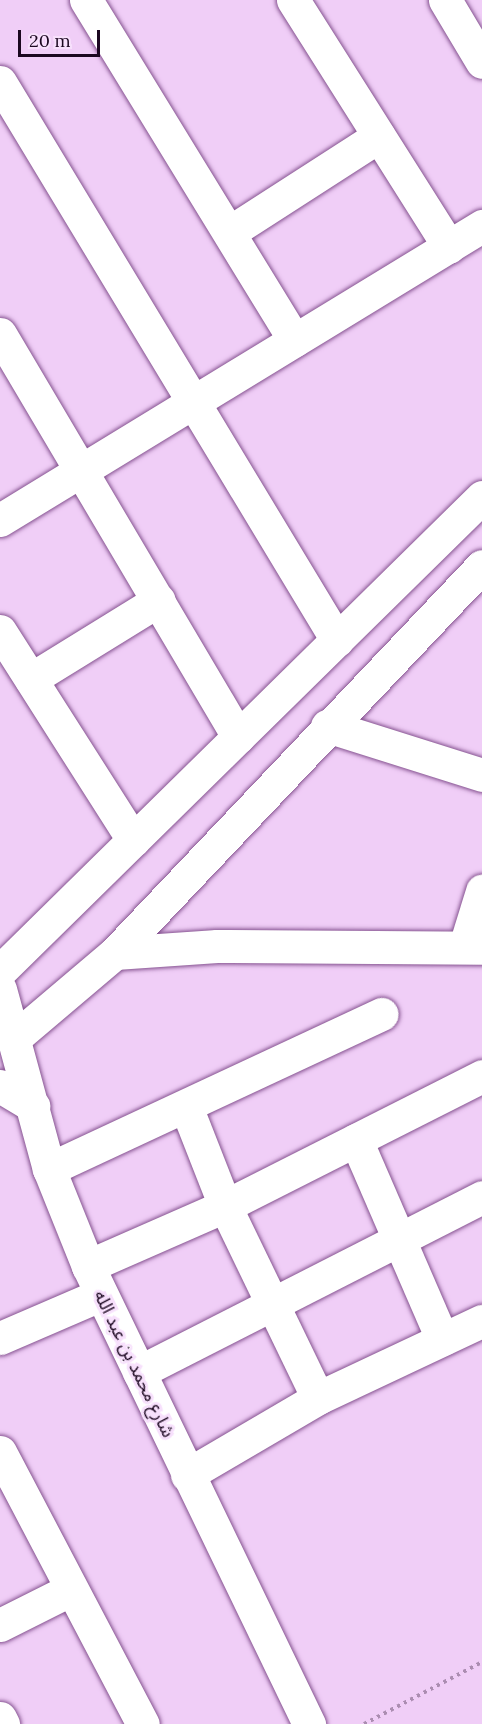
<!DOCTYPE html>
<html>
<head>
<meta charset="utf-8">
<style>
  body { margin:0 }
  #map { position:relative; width:482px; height:1724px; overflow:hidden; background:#f0cef7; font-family:Lora,"Noto Sans Arabic",serif }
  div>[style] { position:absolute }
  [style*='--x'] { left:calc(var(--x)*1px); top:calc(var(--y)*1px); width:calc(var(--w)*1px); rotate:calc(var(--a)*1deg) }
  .path>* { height:4px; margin-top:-2px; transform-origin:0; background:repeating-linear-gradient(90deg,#ab8db1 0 3px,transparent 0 7.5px) }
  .roads { filter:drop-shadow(0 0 2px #855290) drop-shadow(0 0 2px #855290) }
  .minor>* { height:33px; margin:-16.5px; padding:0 16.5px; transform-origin:16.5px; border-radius:16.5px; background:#fff }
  span { translate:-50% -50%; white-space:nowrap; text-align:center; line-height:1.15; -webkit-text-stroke:6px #f7e0fc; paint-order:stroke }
  .street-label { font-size:18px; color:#1b0720 }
  .scale { position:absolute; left:18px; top:30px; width:82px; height:27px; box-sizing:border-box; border:3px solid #1b0720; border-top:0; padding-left:8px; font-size:18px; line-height:21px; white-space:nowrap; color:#1b0720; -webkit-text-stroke:4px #f7e0fc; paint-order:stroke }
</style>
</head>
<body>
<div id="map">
  <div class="path">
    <div style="--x:364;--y:1724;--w:133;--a:-27.7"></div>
  </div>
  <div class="roads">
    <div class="minor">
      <div style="--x:86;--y:0;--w:399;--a:58.5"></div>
      <div style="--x:293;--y:0;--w:292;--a:57.7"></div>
      <div style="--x:445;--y:0;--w:72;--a:59.2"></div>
      <div style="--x:0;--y:82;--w:652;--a:58.87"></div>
      <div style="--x:230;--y:232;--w:177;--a:-32.8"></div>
      <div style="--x:0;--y:334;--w:468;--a:59.4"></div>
      <div style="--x:0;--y:520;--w:565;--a:-31.38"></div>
      <div style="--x:0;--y:631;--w:248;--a:57.5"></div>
      <div style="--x:31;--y:679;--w:150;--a:-31.7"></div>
      <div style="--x:327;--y:726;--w:163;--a:17.5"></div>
      <div style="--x:465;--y:946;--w:58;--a:-72.8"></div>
      <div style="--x:115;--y:953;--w:102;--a:-3.9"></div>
      <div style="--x:217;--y:946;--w:265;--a:0.4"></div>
      <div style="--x:0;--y:971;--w:676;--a:-44.52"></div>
      <div style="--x:0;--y:989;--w:187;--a:74.8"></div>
      <div style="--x:49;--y:1169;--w:105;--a:68.1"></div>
      <div style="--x:88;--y:1266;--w:509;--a:64.24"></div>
      <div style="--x:17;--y:1036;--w:128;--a:-40.3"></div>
      <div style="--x:115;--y:953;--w:533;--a:-46.52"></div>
      <div style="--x:0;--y:1086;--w:39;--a:31"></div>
      <div style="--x:187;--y:1109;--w:104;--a:68.6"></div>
      <div style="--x:225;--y:1206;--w:213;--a:64.2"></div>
      <div style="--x:356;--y:1140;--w:217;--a:66.6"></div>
      <div style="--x:49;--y:1169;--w:367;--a:-25"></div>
      <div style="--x:88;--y:1266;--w:150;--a:-23.7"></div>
      <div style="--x:225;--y:1206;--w:288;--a:-26.8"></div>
      <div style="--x:0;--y:1338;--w:109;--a:-23.3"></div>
      <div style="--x:139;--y:1372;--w:385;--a:-27"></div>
      <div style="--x:0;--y:1452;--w:307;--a:62.3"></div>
      <div style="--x:187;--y:1475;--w:152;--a:-30.4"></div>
      <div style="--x:318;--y:1398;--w:181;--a:-25.2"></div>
      <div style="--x:0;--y:1625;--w:78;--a:-26.6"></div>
      <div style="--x:0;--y:1718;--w:7;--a:63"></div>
    </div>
  </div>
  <div class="street-label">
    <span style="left:134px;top:1364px;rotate:64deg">شارع محمد بن عبد الله</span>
  </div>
  <div class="scale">20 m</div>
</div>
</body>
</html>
